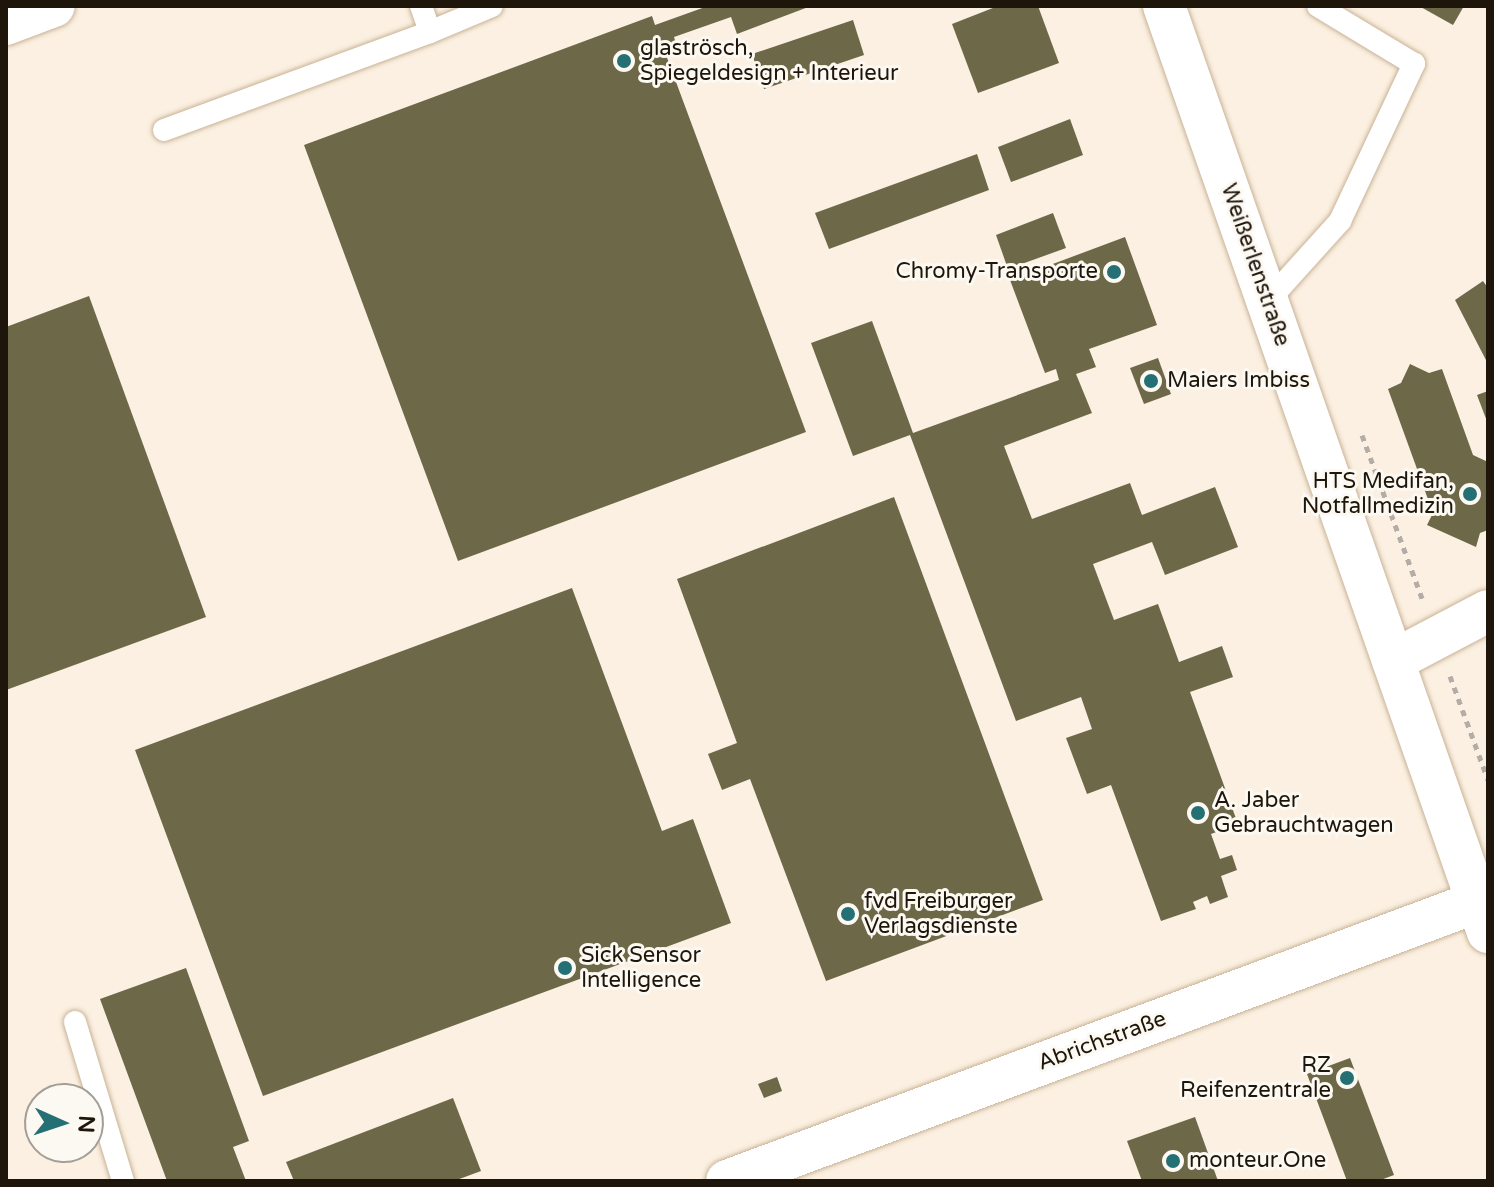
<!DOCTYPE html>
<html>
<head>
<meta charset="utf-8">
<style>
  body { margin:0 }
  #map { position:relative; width:1494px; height:1187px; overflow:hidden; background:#fcf8f2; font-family:"Varela Round",sans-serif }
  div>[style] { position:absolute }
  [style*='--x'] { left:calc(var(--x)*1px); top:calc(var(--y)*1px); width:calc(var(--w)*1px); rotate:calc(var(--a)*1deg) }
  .built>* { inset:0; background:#fbf0e1 }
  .building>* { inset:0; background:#6d6848 }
  .path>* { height:5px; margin-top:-2.5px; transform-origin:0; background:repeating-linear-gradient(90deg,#b3ada6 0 6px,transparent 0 12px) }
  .roads { filter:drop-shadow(0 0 2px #c9b296) drop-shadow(0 0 2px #c9b296) }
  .service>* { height:22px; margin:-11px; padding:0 11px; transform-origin:11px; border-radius:11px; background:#fff }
  .minor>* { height:42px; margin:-21px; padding:0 21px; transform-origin:21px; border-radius:21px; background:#fff }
  .dots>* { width:22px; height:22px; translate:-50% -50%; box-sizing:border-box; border:4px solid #fcf8f2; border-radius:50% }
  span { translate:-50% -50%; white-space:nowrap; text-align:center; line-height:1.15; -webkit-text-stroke:6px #fcf8f2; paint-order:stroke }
  .poi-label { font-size:22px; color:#1e160b }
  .left { translate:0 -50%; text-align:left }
  .right { translate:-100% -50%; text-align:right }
  .street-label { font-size:22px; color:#1e160b }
  .frame { position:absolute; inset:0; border:8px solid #1e160b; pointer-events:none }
  .north { position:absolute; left:24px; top:1083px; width:80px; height:80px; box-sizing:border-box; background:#fcf8f2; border:2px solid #a39e96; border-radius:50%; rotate:93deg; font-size:22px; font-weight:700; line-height:32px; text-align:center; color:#1e160b }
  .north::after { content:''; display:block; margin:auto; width:28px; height:36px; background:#257074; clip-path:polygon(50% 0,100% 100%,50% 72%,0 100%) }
</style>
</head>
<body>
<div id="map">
  <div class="built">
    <div style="clip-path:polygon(evenodd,6px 6px,1488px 6px,1488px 1181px,6px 1181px,6px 6px,40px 1099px,88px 1099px,88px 1147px,40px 1147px,40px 1099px)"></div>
  </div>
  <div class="building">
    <div style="clip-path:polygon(708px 6px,811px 6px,737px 34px,731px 17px,674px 37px,678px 50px,666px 55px,806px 432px,458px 561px,304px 145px,652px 16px,655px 25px)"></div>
    <div style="clip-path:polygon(998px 6px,1038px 6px,1059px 63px,978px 93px,952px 24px)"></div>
    <div style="clip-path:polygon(1419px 6px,1464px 6px,1453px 25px)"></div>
    <div style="clip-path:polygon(853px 20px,864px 55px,764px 89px,752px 54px)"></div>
    <div style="clip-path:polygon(1070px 119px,1083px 155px,1011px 182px,998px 147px)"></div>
    <div style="clip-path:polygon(977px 154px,989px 190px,829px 249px,815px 213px)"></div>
    <div style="clip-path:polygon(1053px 213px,1066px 248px,1008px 269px,996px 235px)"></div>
    <div style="clip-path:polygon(1125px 237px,1157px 325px,1089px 349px,1096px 367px,1076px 374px,1092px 413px,1004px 446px,1032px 519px,1130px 483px,1142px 515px,1215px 487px,1238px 547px,1165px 575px,1152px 542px,1093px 564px,1114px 620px,1158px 604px,1179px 662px,1222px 646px,1233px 677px,1190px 692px,1238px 824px,1211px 834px,1220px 859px,1232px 855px,1237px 870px,1221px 876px,1228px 897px,1210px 904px,1207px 896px,1193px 902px,1196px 909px,1161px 921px,1111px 785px,1087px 794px,1066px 738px,1092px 729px,1081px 697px,1016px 721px,910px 435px,853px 456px,811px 343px,872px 321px,913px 433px,1059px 380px,1056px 369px,1045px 373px,1010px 280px)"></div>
    <div style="clip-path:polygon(1483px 281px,1488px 288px,1488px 364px,1455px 300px)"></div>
    <div style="clip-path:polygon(89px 296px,206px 617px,6px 690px,6px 327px)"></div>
    <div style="clip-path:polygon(1158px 358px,1171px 394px,1144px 404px,1130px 368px)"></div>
    <div style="clip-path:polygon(1410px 364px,1429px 373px,1442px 369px,1473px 455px,1488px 462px,1488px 530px,1480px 533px,1476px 547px,1427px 525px,1433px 513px,1388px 389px,1401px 383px)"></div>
    <div style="clip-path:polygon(1488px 391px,1488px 424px,1477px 395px)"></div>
    <div style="clip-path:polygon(894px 497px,1043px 900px,826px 981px,750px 779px,722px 790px,708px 754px,737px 743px,677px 579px)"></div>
    <div style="clip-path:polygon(572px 588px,662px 831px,693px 819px,731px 923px,263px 1096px,135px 750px)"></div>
    <div style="clip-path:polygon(186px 968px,249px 1141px,233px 1147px,246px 1181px,167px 1181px,100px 999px)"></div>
    <div style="clip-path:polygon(1350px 1058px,1394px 1175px,1378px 1181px,1347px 1181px,1307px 1074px)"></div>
    <div style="clip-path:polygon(777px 1077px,782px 1091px,764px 1098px,758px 1084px)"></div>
    <div style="clip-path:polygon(453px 1098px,481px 1171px,454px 1181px,294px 1181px,286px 1162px)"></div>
    <div style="clip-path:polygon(1195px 1117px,1218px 1181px,1142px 1181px,1127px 1141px)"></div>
  </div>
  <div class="path">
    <div style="--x:1362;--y:435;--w:174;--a:69.8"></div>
    <div style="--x:1450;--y:676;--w:111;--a:69.9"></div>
  </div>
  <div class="roads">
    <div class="service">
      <div style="--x:430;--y:32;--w:67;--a:-22.8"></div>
      <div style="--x:164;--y:130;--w:283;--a:-20.2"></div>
      <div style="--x:430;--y:32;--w:28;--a:-109"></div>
      <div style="--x:1268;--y:301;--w:108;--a:-48"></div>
      <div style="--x:1340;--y:221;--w:174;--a:-64.8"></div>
      <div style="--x:1414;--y:64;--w:112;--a:-148.9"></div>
      <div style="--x:75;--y:1022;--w:166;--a:73.2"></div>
    </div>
    <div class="minor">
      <div style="--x:1164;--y:6;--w:981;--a:70.72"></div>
      <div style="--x:6;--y:24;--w:51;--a:-20.6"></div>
      <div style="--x:1393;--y:661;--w:107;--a:-27.8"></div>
      <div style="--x:727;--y:1181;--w:800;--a:-20.41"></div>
    </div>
  </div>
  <div class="dots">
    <div style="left:624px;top:61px;background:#257074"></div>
    <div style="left:1114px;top:272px;background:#257074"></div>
    <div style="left:1151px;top:381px;background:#257074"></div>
    <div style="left:1470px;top:494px;background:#257074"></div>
    <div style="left:1198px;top:813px;background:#257074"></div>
    <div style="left:848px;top:914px;background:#257074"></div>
    <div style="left:565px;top:968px;background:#257074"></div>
    <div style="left:1347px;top:1078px;background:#257074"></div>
    <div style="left:1173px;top:1161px;background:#257074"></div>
  </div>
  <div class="poi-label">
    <span class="left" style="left:640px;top:61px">glaströsch,<br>Spiegeldesign + Interieur</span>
    <span class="right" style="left:1098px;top:272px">Chromy-Transporte</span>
    <span class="left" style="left:1167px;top:381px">Maiers Imbiss</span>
    <span class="right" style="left:1454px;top:494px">HTS Medifan,<br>Notfallmedizin</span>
    <span class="left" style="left:1214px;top:813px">A. Jaber<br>Gebrauchtwagen</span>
    <span class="left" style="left:864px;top:914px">fvd Freiburger<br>Verlagsdienste</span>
    <span class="left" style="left:581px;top:968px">Sick Sensor<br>Intelligence</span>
    <span class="right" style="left:1331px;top:1078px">RZ<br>Reifenzentrale</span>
    <span class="left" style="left:1189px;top:1161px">monteur.One</span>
  </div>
  <div class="street-label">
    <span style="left:1255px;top:265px;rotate:71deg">Weißerlenstraße</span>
    <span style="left:1102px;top:1041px;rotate:-20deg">Abrichstraße</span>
  </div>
  <div class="frame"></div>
  <div class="north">N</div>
</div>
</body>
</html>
